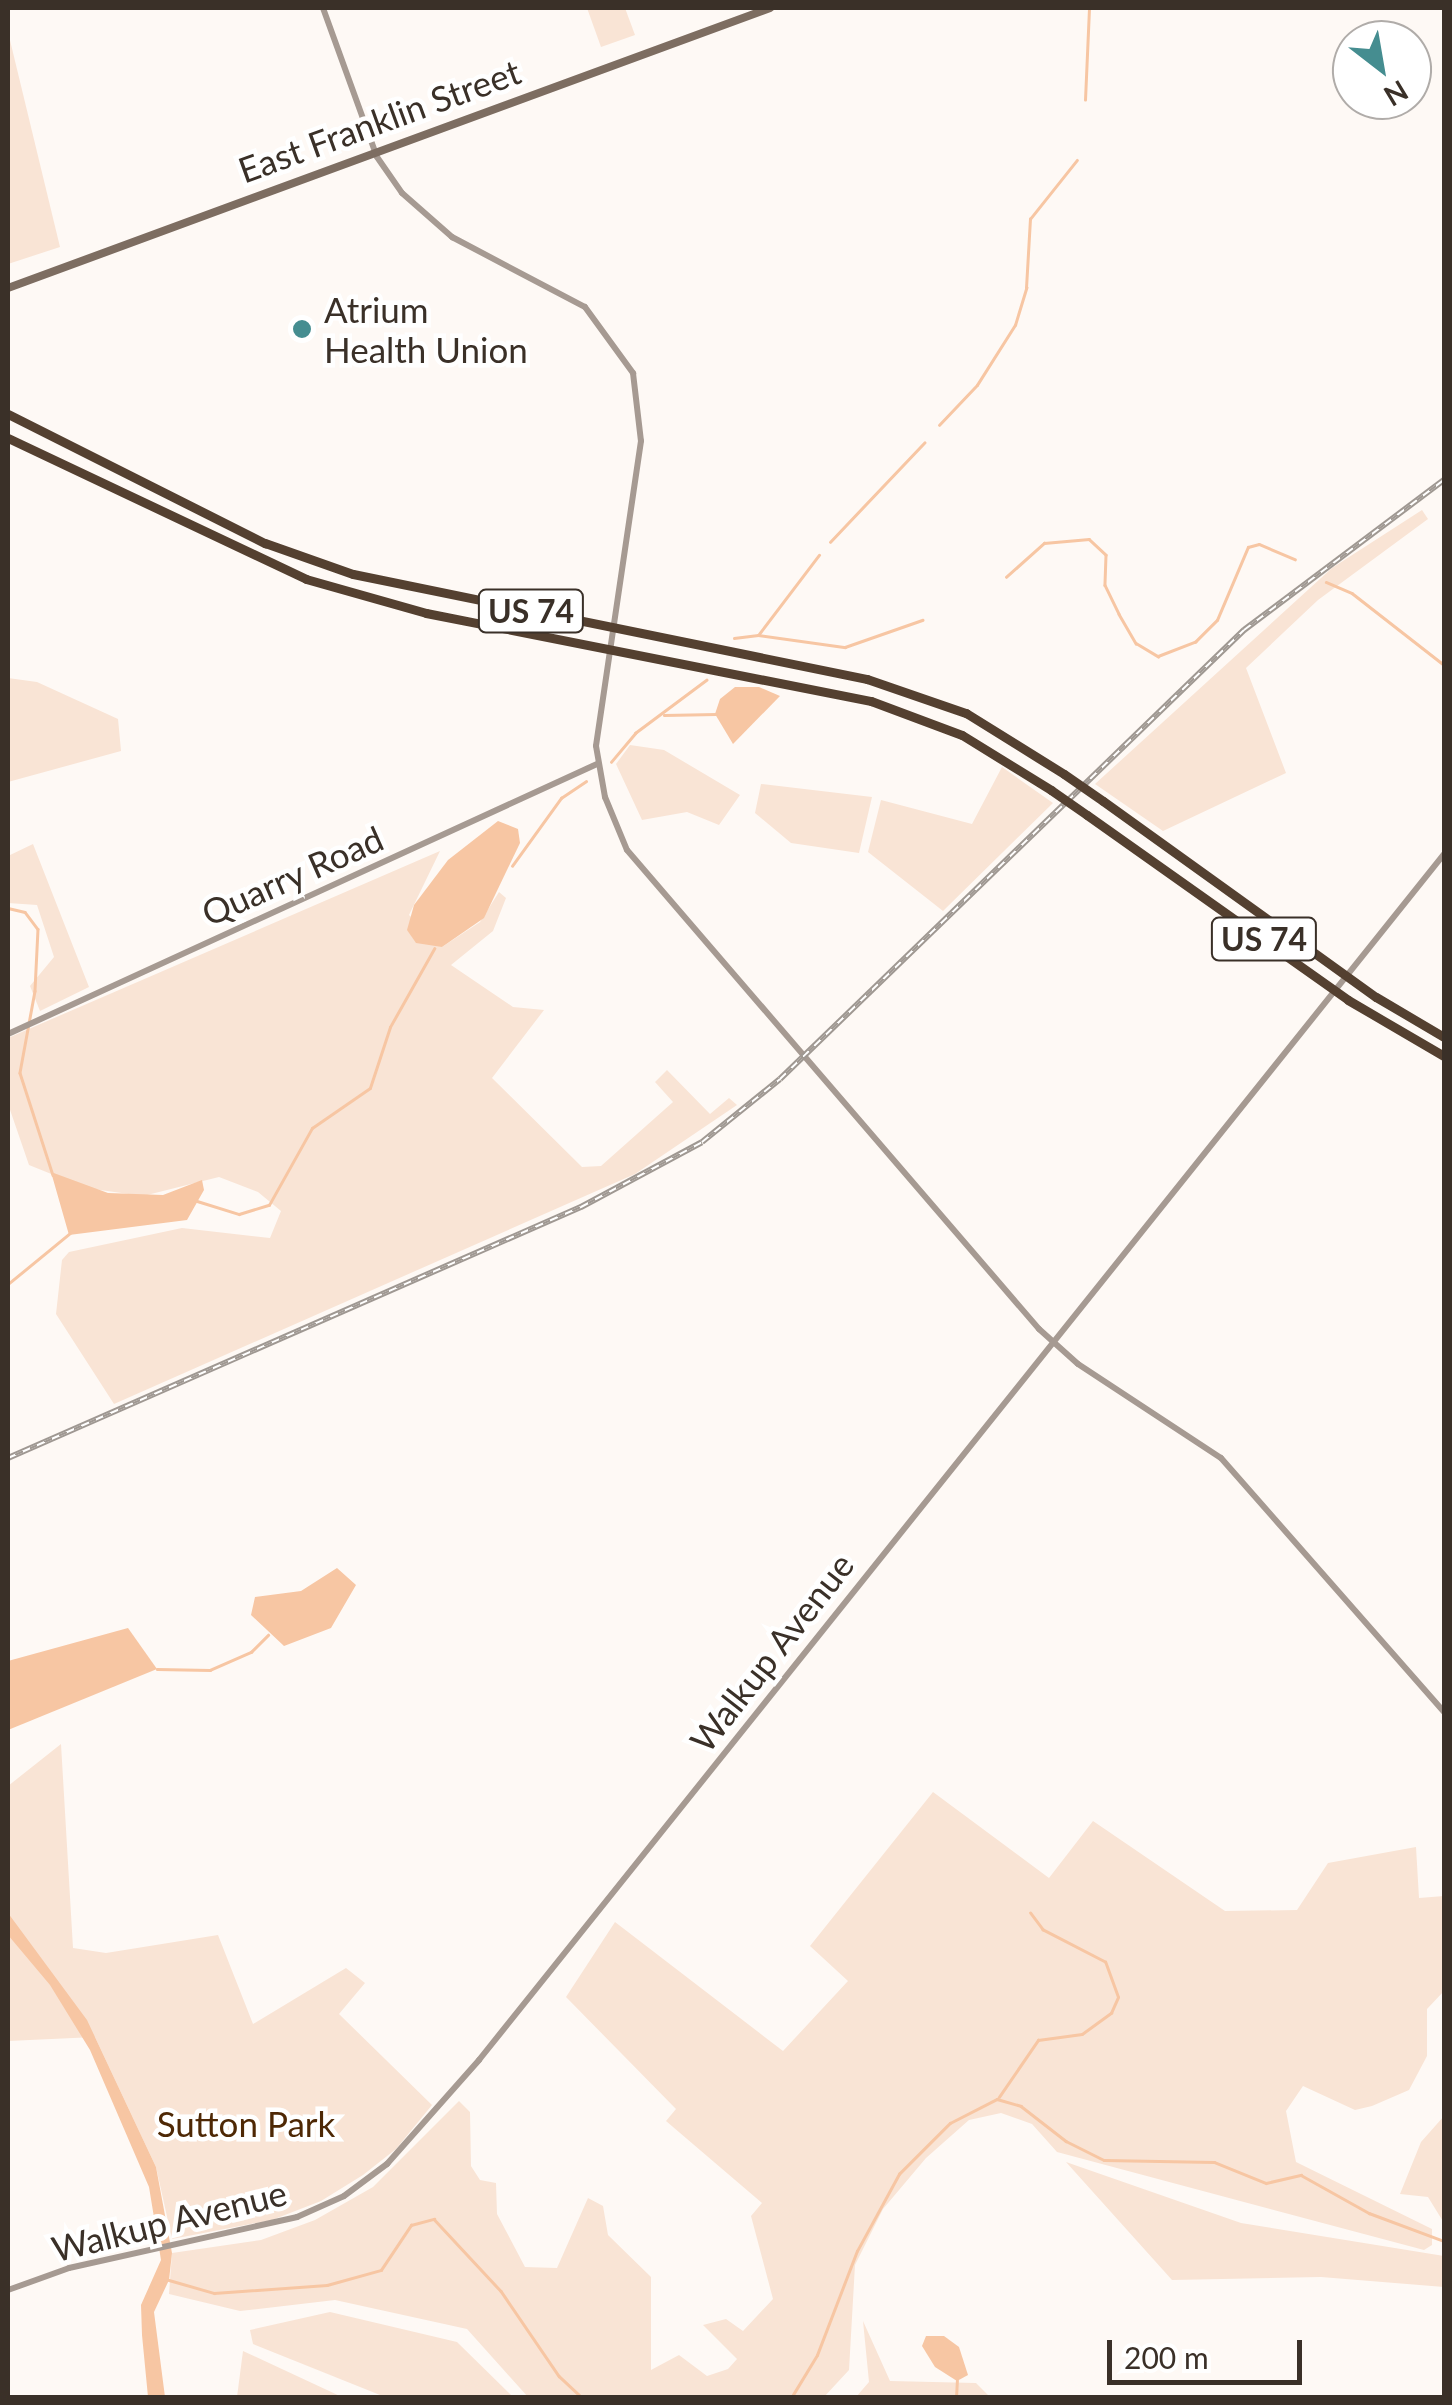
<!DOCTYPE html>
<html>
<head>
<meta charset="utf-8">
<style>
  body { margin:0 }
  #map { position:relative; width:1452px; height:2405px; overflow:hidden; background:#fef9f5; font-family:Lato,sans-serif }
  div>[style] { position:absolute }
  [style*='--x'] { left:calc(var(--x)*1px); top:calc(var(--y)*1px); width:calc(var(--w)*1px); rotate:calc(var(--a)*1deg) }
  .green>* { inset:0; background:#f9e4d5 }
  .water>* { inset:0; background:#f7c6a3 }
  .stream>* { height:2.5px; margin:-1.25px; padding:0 1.25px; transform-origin:1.25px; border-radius:1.25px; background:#f7c6a3 }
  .tertiary>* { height:6px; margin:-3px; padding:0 3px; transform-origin:3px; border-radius:3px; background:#a69a92 }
  .secondary>* { height:8px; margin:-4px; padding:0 4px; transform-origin:4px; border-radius:4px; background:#7d6d61 }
  .trunk>* { height:9px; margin:-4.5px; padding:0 4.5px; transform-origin:4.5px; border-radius:4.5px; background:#544030 }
  .rail>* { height:6px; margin-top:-3px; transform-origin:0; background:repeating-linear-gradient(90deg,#fff 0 8px,#9f9892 0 16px); box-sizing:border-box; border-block:2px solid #9f9892 }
  .trunk-bridge>* { height:9px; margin:-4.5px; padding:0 4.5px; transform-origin:4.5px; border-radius:4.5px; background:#544030 }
  .dots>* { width:28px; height:28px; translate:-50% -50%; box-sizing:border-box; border:5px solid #fff; border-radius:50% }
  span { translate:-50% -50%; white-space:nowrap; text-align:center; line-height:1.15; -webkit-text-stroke:9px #fff; paint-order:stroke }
  .shield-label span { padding:2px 8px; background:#fff; border:2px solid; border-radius:8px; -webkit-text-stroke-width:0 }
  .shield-label { font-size:32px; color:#3a3028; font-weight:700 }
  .street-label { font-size:35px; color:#3a3028 }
  .poi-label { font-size:35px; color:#3a3028 }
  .left { translate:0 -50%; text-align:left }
  .park-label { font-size:35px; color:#4e2805 }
  .frame { position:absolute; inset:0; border:10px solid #3a3028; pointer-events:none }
  .north { position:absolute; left:1332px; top:20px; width:100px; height:100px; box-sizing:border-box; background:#fff; border:2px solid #b0aca9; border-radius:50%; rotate:149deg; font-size:28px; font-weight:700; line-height:40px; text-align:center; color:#3a3028 }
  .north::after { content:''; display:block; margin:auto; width:35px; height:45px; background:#458d90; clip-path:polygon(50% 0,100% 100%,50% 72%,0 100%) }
  .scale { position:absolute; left:1107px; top:2340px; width:195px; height:45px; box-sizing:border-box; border:5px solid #3a3028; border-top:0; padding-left:12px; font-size:30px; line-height:35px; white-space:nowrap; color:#3a3028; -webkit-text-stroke:8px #fff; paint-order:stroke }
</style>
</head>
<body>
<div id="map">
  <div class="green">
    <div style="clip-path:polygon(587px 8px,625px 8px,635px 35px,601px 47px)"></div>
    <div style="clip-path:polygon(8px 32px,60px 247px,8px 264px)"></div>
    <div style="clip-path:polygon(1422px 510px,1428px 519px,1318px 600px,1246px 668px,1286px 773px,1163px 831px,1095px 784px,1332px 568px)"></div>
    <div style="clip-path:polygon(8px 678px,37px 682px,118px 719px,121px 751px,8px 782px)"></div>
    <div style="clip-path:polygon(630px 745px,664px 750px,740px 795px,719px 825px,687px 812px,642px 820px,616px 764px)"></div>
    <div style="clip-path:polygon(1002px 767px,1053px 803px,943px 911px,868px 852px,881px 800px,972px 824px)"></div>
    <div style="clip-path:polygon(761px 784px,872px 797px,859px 853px,791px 843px,755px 813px)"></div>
    <div style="clip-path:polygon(33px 844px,89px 987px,40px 1011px,30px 986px,54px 957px,37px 905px,8px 903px,8px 856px)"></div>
    <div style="clip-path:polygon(440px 851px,409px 915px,442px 947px,480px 922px,499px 892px,506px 898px,493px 931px,451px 965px,513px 1007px,544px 1010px,492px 1078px,582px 1167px,601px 1166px,673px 1102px,655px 1082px,667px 1070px,710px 1114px,729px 1098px,737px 1105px,635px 1174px,114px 1404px,56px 1314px,62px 1260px,69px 1252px,182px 1228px,270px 1238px,281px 1211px,258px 1192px,219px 1177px,143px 1196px,86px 1188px,29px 1165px,8px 1104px,8px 1038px)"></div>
    <div style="clip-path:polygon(61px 1744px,73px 1948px,106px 1953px,218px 1935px,253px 2024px,346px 1968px,365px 1983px,339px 2014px,432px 2105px,396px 2149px,363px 2175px,321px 2201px,272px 2220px,172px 2239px,156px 2167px,95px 2037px,8px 2041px,8px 1786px)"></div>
    <div style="clip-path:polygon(933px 1792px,1049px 1878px,1093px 1821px,1225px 1911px,1297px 1910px,1328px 1863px,1416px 1847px,1419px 1898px,1444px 1896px,1444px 1991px,1427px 2009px,1427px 2056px,1409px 2090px,1372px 2106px,1355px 2110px,1303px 2086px,1286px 2111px,1296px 2162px,1432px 2229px,1432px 2245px,1424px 2250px,1057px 2152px,1032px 2124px,1001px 2113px,969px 2120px,926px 2158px,883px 2209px,855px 2265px,849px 2370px,824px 2397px,528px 2397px,467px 2329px,335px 2300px,240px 2311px,169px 2294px,172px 2253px,261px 2240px,315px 2220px,373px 2187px,459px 2101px,470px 2112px,471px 2166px,480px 2180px,496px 2183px,497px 2214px,525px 2267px,557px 2268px,588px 2198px,603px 2206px,608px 2235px,651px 2277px,651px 2370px,679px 2355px,707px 2376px,728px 2369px,737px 2359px,703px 2325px,726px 2319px,743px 2331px,773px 2299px,751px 2216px,762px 2203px,666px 2121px,676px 2109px,566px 1997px,615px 1922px,783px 2051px,848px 1981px,810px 1946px)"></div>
    <div style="clip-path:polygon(1444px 2116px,1444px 2223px,1428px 2197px,1400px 2194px,1421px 2142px)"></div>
    <div style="clip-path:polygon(1066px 2162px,1241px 2223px,1444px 2256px,1444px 2287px,1321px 2277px,1172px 2280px)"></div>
    <div style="clip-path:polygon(330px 2312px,457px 2342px,513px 2397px,385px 2397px,253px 2344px,250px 2330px)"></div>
    <div style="clip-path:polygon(863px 2321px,890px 2381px,976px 2383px,990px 2397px,856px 2397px,869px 2382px)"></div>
    <div style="clip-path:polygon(243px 2351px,342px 2397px,237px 2397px)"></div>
  </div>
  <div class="water">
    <div style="clip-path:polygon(735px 687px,759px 687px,780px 696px,733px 744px,715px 714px,720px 699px)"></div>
    <div style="clip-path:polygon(498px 821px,518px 829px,520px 843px,484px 918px,442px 947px,416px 943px,407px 930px,414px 905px,448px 860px)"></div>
    <div style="clip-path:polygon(51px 1172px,108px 1193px,163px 1195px,202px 1180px,204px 1190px,187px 1220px,69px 1235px)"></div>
    <div style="clip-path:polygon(337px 1568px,356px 1585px,331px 1628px,284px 1646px,251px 1615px,255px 1597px,301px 1591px)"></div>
    <div style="clip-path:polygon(128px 1628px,157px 1669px,8px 1730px,8px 1661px)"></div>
    <div style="clip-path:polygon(8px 1913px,87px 2020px,156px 2167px,172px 2253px,169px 2280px,154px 2312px,165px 2397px,148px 2397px,142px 2335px,141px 2305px,161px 2260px,149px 2187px,90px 2050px,50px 1985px,8px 1935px)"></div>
    <div style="clip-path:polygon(926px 2336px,944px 2336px,959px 2347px,968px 2375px,957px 2381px,935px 2367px,922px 2346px)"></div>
  </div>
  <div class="stream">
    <div style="--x:1085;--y:100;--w:92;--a:-87.5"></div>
    <div style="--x:939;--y:425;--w:55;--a:-46.5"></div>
    <div style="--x:977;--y:385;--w:71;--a:-57.7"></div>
    <div style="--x:1015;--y:325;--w:39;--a:-73"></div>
    <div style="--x:1026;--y:288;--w:69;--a:-86.7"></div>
    <div style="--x:1030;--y:219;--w:75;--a:-51.5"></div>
    <div style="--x:830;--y:542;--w:137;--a:-46.5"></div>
    <div style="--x:1006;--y:577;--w:51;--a:-41.8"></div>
    <div style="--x:1044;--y:543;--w:45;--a:-5.1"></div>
    <div style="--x:1089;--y:539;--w:23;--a:43"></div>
    <div style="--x:1106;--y:555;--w:30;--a:92"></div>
    <div style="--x:1105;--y:585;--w:32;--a:64"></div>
    <div style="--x:1119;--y:614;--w:34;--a:60"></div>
    <div style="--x:1136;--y:643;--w:26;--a:31"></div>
    <div style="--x:1158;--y:656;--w:40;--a:-21"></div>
    <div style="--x:1195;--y:642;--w:31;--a:-45"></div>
    <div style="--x:1217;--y:620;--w:79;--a:-67"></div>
    <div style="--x:1248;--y:547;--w:11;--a:-15"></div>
    <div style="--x:1259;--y:544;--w:39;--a:23"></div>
    <div style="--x:1326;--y:582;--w:28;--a:23"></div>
    <div style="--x:1352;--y:593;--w:117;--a:38"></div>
    <div style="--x:759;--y:634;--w:99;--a:-52.8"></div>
    <div style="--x:734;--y:638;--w:24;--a:-7"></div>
    <div style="--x:758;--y:635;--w:88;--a:7.9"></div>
    <div style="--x:845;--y:647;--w:82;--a:-19.3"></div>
    <div style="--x:664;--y:715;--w:52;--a:-1.1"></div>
    <div style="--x:611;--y:762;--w:38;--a:-50"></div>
    <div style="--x:635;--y:733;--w:89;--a:-36.7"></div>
    <div style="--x:512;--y:866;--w:84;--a:-54.2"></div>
    <div style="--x:561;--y:798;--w:30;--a:-34"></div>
    <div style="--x:8;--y:908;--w:17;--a:13"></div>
    <div style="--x:25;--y:912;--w:21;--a:53"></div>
    <div style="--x:38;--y:929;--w:62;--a:92.8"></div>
    <div style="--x:35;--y:991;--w:83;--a:100.4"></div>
    <div style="--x:20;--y:1073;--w:107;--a:72.1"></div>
    <div style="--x:194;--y:1200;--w:47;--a:17.3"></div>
    <div style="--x:239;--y:1214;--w:31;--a:-17"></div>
    <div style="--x:269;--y:1205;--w:88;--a:-60.8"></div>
    <div style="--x:312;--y:1128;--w:70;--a:-34.6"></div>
    <div style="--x:370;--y:1088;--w:64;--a:-71.8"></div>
    <div style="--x:390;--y:1027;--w:90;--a:-60.6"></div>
    <div style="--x:8;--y:1284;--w:80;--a:-39.4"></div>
    <div style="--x:157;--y:1669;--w:53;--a:1.1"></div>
    <div style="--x:210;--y:1670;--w:45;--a:-23.7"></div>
    <div style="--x:251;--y:1652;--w:24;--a:-45"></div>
    <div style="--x:999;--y:2097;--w:69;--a:-55.6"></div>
    <div style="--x:1038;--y:2040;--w:44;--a:-7.8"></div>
    <div style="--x:1082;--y:2034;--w:36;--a:-36"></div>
    <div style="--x:1111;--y:2013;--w:17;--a:-66"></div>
    <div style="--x:1118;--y:1997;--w:37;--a:-110"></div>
    <div style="--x:1105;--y:1962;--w:70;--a:-152.7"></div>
    <div style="--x:1043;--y:1930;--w:21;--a:-127"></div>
    <div style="--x:169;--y:2280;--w:47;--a:16.1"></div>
    <div style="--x:214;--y:2293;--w:113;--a:-4"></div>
    <div style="--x:327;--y:2285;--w:56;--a:-15.5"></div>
    <div style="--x:381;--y:2270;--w:54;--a:-56.3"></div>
    <div style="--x:411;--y:2225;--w:24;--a:-15"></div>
    <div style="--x:434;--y:2219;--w:98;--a:47.1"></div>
    <div style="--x:501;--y:2291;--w:103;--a:55.7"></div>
    <div style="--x:559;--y:2376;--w:33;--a:43"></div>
    <div style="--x:791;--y:2398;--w:50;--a:-58.8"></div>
    <div style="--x:817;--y:2355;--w:111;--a:-69"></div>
    <div style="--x:857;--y:2251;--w:88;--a:-61.4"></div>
    <div style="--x:899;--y:2174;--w:72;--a:-45"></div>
    <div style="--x:950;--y:2123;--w:53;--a:-27.1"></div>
    <div style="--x:997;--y:2099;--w:25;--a:16"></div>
    <div style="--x:1021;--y:2106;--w:57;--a:37.9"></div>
    <div style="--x:1066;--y:2141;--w:42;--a:26.6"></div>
    <div style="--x:1104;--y:2160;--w:110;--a:1"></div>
    <div style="--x:1214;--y:2162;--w:56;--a:22"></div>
    <div style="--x:1266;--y:2183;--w:36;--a:-13"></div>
    <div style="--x:1301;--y:2175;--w:78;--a:29.2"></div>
    <div style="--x:1369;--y:2213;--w:80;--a:20.5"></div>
    <div style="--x:956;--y:2398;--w:17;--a:-87"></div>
  </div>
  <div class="tertiary">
    <div style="--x:323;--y:8;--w:158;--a:70.1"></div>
    <div style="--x:377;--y:157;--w:44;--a:55.2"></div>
    <div style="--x:402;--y:193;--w:67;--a:41.3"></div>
    <div style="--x:452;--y:237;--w:150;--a:27.8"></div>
    <div style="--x:585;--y:307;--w:82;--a:54"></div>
    <div style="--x:633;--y:373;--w:68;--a:83.3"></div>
    <div style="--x:641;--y:441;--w:308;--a:98.4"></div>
    <div style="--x:596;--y:746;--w:52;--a:80"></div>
    <div style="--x:605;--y:797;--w:57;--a:67.5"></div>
    <div style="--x:627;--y:850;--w:632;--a:49.3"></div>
    <div style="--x:1039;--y:1329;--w:52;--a:41.9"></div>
    <div style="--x:1078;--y:1364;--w:171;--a:33.3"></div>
    <div style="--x:1221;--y:1458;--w:338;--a:48.7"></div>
    <div style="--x:8;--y:1034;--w:648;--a:-24.63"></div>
    <div style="--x:8;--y:2290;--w:65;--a:-19.8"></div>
    <div style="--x:69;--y:2268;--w:234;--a:-12.6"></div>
    <div style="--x:297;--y:2217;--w:51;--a:-24.1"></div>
    <div style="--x:344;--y:2196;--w:54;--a:-36.7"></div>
    <div style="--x:387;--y:2164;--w:139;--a:-48.5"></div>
    <div style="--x:479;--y:2060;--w:1545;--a:-51.33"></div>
  </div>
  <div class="secondary">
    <div style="--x:8;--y:288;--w:812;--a:-20.18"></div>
  </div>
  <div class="trunk">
    <div style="--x:8;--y:414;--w:288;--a:26.7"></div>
    <div style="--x:265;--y:543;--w:93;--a:19.4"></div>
    <div style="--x:353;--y:574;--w:525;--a:11.55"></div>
    <div style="--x:867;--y:679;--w:105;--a:19"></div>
    <div style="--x:966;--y:713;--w:115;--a:31.9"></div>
    <div style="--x:8;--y:438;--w:330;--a:25.3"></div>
    <div style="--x:306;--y:579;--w:125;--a:15.8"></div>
    <div style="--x:426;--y:613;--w:454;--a:11.2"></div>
    <div style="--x:871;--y:701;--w:97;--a:20.5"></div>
    <div style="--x:962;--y:735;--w:105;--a:31.7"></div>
    <div style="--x:1103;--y:801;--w:336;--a:35.7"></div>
    <div style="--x:1376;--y:997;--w:79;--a:30.5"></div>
    <div style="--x:1087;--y:815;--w:320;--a:35.3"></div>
    <div style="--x:1348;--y:1000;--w:111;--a:30.3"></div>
  </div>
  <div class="rail">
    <div style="--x:8;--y:1458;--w:626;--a:-23.66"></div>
    <div style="--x:581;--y:1207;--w:137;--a:-28.2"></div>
    <div style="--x:702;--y:1142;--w:100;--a:-38.9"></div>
    <div style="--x:780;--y:1079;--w:646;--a:-44.06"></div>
    <div style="--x:1244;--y:630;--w:250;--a:-36.9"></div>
  </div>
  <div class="trunk-bridge">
    <div style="--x:1064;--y:774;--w:47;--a:34.7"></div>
    <div style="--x:1051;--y:790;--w:44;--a:34.8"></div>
  </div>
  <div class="dots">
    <div style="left:302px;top:329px;background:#458d90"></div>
  </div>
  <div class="shield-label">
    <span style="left:531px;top:611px">US 74</span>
    <span style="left:1264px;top:939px">US 74</span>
  </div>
  <div class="street-label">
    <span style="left:379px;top:120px;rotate:-20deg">East Franklin Street</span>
    <span style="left:292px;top:875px;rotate:-24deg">Quarry Road</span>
    <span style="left:771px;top:1652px;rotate:-52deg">Walkup Avenue</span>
    <span style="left:169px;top:2220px;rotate:-14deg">Walkup Avenue</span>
  </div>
  <div class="poi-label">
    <span class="left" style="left:324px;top:329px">Atrium<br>Health Union</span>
  </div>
  <div class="park-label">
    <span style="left:246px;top:2123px">Sutton Park</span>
  </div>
  <div class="frame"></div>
  <div class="north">N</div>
  <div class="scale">200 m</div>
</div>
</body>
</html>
